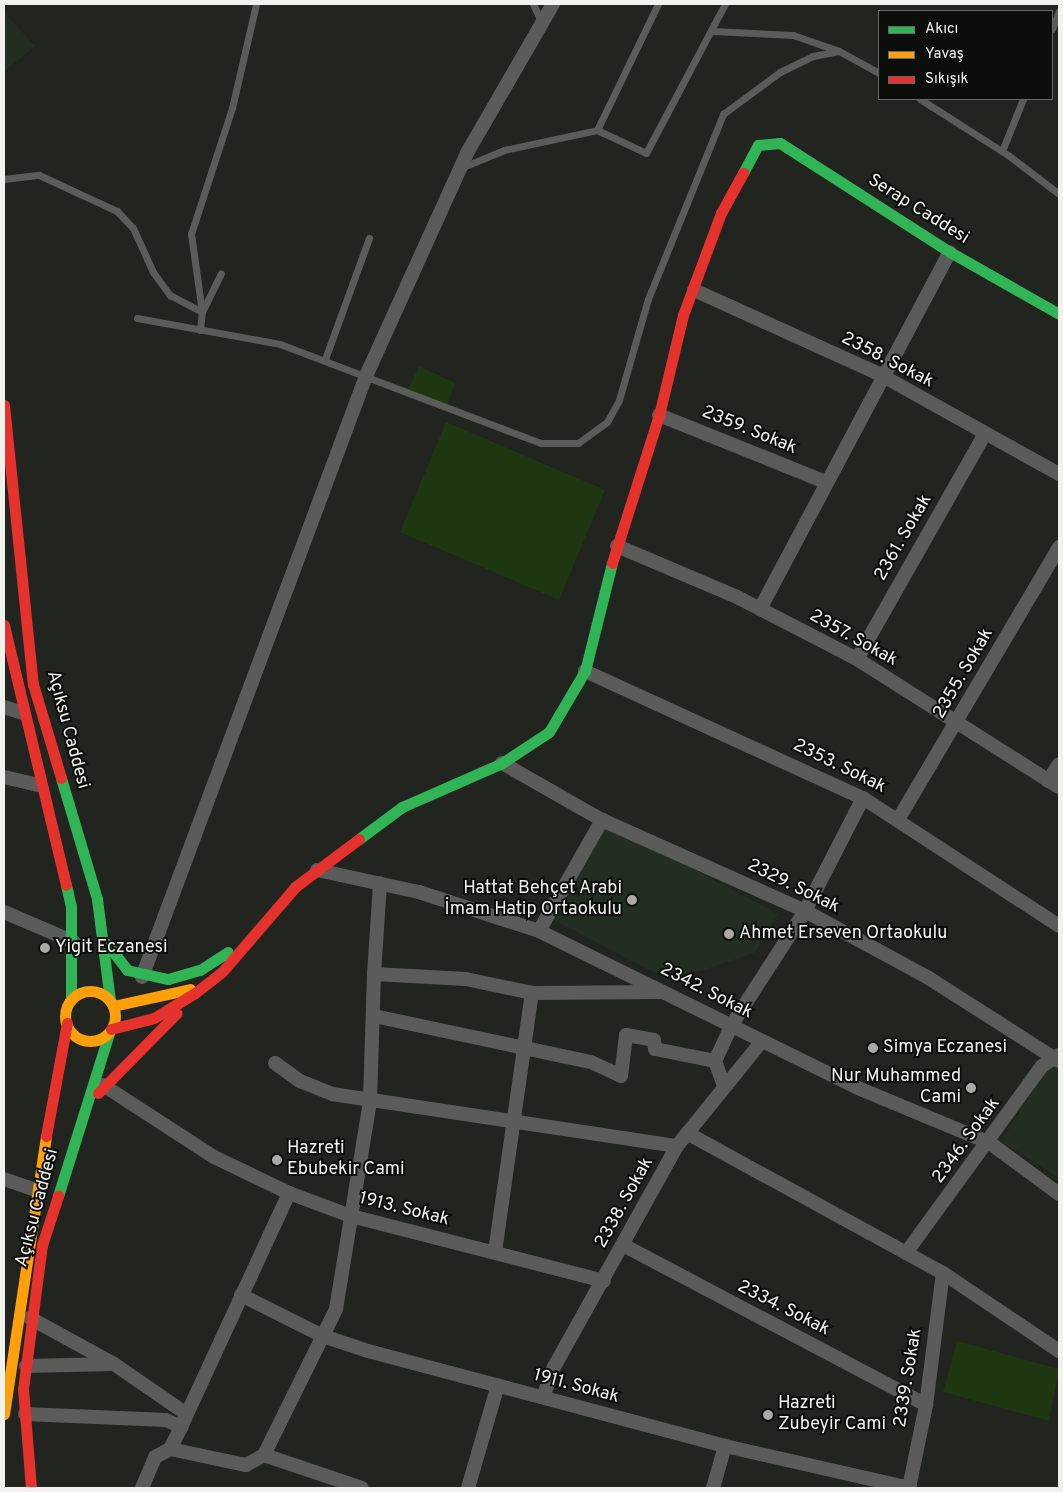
<!DOCTYPE html>
<html>
<head>
<meta charset="utf-8">
<style>
  body { margin:0 }
  #map { position:relative; width:1063px; height:1492px; overflow:hidden; background:#21241f; font-family:Overpass,sans-serif }
  div>[style] { position:absolute }
  [style*='--x'] { left:calc(var(--x)*1px); top:calc(var(--y)*1px); width:calc(var(--w)*1px); rotate:calc(var(--a)*1deg) }
  .built>* { inset:0; background:#242d21 }
  .green>* { inset:0; background:#1f3711 }
  .lane>* { height:7px; margin:-3.5px; padding:0 3.5px; transform-origin:3.5px; border-radius:3.5px; background:#5b5c5a }
  .street>* { height:14px; margin:-7px; padding:0 7px; transform-origin:7px; border-radius:7px; background:#5b5c5a }
  .fast>* { height:11px; margin:-5.5px; padding:0 5.5px; transform-origin:5.5px; border-radius:5.5px; background:#30b455 }
  .slow>* { height:11px; margin:-5.5px; padding:0 5.5px; transform-origin:5.5px; border-radius:5.5px; background:#ff9f0a }
  .slow>.ring { margin:-5.5px; padding:0; box-sizing:content-box; background:none; border:11px solid #ff9f0a; border-radius:50% }
  .jam>* { height:11px; margin:-5.5px; padding:0 5.5px; transform-origin:5.5px; border-radius:5.5px; background:#e5322d }
  .dots>* { width:14px; height:14px; translate:-50% -50%; box-sizing:border-box; border:2px solid #0b0e0a; border-radius:50% }
  span { translate:-50% -50%; white-space:nowrap; text-align:center; line-height:1.15; -webkit-text-stroke:4px #0b0e0a; paint-order:stroke }
  .street-label { font-size:18px; color:#eff2ed }
  .poi-label { font-size:18px; color:#eff2ed }
  .right { translate:-100% -50%; text-align:right }
  .left { translate:0 -50%; text-align:left }
  .frame { position:absolute; inset:0; border:5px solid #eff2ed; pointer-events:none }
  .legend { position:absolute; left:878px; top:10px; width:175px; height:90px; box-sizing:border-box; background:#0b0e0a; border:1px solid #666965; margin:0; padding:6px 9px; list-style:none; font-size:15px; color:#eff2ed }
  .legend li { display:flex; align-items:center; gap:10px; height:25px }
  .legend b { width:25px; border:1px solid #666965 }
</style>
</head>
<body>
<div id="map">
  <div class="built">
    <div style="clip-path:polygon(4px 12px,35px 46px,4px 72px)"></div>
    <div style="clip-path:polygon(602px 820px,778px 914px,754px 953px,670px 981px,548px 917px)"></div>
    <div style="clip-path:polygon(1050px 1064px,1059px 1069px,1059px 1178px,1001px 1141px)"></div>
  </div>
  <div class="green">
    <div style="clip-path:polygon(419px 366px,455px 383px,447px 406px,408px 389px)"></div>
    <div style="clip-path:polygon(446px 422px,605px 490px,559px 600px,400px 532px)"></div>
    <div style="clip-path:polygon(957px 1341px,1059px 1369px,1049px 1421px,943px 1392px)"></div>
  </div>
  <div class="lane">
    <div style="--x:533;--y:4;--w:21;--a:65"></div>
    <div style="--x:1052;--y:29;--w:19;--a:-69"></div>
    <div style="--x:712;--y:31;--w:81;--a:2.8"></div>
    <div style="--x:793;--y:35;--w:49;--a:19.2"></div>
    <div style="--x:920;--y:99;--w:104;--a:32.5"></div>
    <div style="--x:1008;--y:155;--w:64;--a:37.4"></div>
    <div style="--x:597;--y:130;--w:54;--a:25.1"></div>
    <div style="--x:646;--y:153;--w:169;--a:-62.1"></div>
    <div style="--x:1002;--y:151;--w:56;--a:-68"></div>
    <div style="--x:463;--y:167;--w:44;--a:-22.5"></div>
    <div style="--x:504;--y:150;--w:95;--a:-12.1"></div>
    <div style="--x:597;--y:130;--w:140;--a:-64.2"></div>
    <div style="--x:4;--y:179;--w:35;--a:-7"></div>
    <div style="--x:39;--y:175;--w:86;--a:24.8"></div>
    <div style="--x:117;--y:211;--w:23;--a:47"></div>
    <div style="--x:133;--y:228;--w:48;--a:65.6"></div>
    <div style="--x:153;--y:272;--w:29;--a:54"></div>
    <div style="--x:170;--y:295;--w:36;--a:28"></div>
    <div style="--x:202;--y:312;--w:79;--a:-98"></div>
    <div style="--x:191;--y:234;--w:133;--a:-72"></div>
    <div style="--x:232;--y:108;--w:107;--a:-77"></div>
    <div style="--x:137;--y:318;--w:145;--a:10.3"></div>
    <div style="--x:280;--y:344;--w:279;--a:20.8"></div>
    <div style="--x:541;--y:443;--w:37;--a:0"></div>
    <div style="--x:578;--y:443;--w:36;--a:-36"></div>
    <div style="--x:607;--y:422;--w:25;--a:-61"></div>
    <div style="--x:619;--y:400;--w:105;--a:-74"></div>
    <div style="--x:648;--y:299;--w:200;--a:-67.9"></div>
    <div style="--x:723;--y:114;--w:71;--a:-36.4"></div>
    <div style="--x:780;--y:72;--w:37;--a:-26"></div>
    <div style="--x:813;--y:56;--w:26;--a:-11"></div>
    <div style="--x:839;--y:51;--w:46;--a:28.8"></div>
    <div style="--x:200;--y:330;--w:18;--a:-84"></div>
    <div style="--x:202;--y:312;--w:43;--a:-64"></div>
    <div style="--x:325;--y:359;--w:129;--a:-70"></div>
  </div>
  <div class="street">
    <div style="--x:694;--y:290;--w:205;--a:24.4"></div>
    <div style="--x:881;--y:375;--w:204;--a:29.1"></div>
    <div style="--x:659;--y:415;--w:180;--a:21.9"></div>
    <div style="--x:617;--y:546;--w:130;--a:23"></div>
    <div style="--x:737;--y:597;--w:135;--a:27.3"></div>
    <div style="--x:857;--y:659;--w:239;--a:32.4"></div>
    <div style="--x:760;--y:609;--w:404;--a:-62"></div>
    <div style="--x:857;--y:659;--w:257;--a:-60.4"></div>
    <div style="--x:585;--y:671;--w:306;--a:24.6"></div>
    <div style="--x:863;--y:798;--w:234;--a:33.1"></div>
    <div style="--x:4;--y:707;--w:20;--a:18"></div>
    <div style="--x:502;--y:763;--w:115;--a:29.7"></div>
    <div style="--x:602;--y:820;--w:222;--a:24.1"></div>
    <div style="--x:805;--y:911;--w:139;--a:28.4"></div>
    <div style="--x:927;--y:977;--w:156;--a:32.5"></div>
    <div style="--x:4;--y:777;--w:37;--a:13"></div>
    <div style="--x:1048;--y:781;--w:20;--a:-57"></div>
    <div style="--x:899;--y:818;--w:315;--a:-59.4"></div>
    <div style="--x:317;--y:870;--w:104;--a:12.2"></div>
    <div style="--x:419;--y:892;--w:126;--a:18"></div>
    <div style="--x:539;--y:931;--w:356;--a:26.2"></div>
    <div style="--x:858;--y:1088;--w:143;--a:22.6"></div>
    <div style="--x:990;--y:1143;--w:86;--a:36.5"></div>
    <div style="--x:4;--y:912;--w:76;--a:23.2"></div>
    <div style="--x:539;--y:931;--w:128;--a:-60.4"></div>
    <div style="--x:374;--y:974;--w:91;--a:-86.2"></div>
    <div style="--x:142;--y:977;--w:641;--a:-69.56"></div>
    <div style="--x:366;--y:376;--w:245;--a:-65.6"></div>
    <div style="--x:467;--y:153;--w:172;--a:-60"></div>
    <div style="--x:374;--y:1016;--w:222;--a:12"></div>
    <div style="--x:591;--y:1062;--w:33;--a:25"></div>
    <div style="--x:621;--y:1076;--w:41;--a:-83"></div>
    <div style="--x:626;--y:1035;--w:28;--a:10"></div>
    <div style="--x:654;--y:1040;--w:9;--a:84"></div>
    <div style="--x:655;--y:1049;--w:61;--a:11.3"></div>
    <div style="--x:715;--y:1061;--w:27;--a:70"></div>
    <div style="--x:715;--y:1061;--w:38;--a:-65"></div>
    <div style="--x:731;--y:1026;--w:137;--a:-57.2"></div>
    <div style="--x:805;--y:911;--w:127;--a:-62.8"></div>
    <div style="--x:275;--y:1063;--w:31;--a:36"></div>
    <div style="--x:300;--y:1081;--w:35;--a:22"></div>
    <div style="--x:332;--y:1094;--w:349;--a:8.6"></div>
    <div style="--x:103;--y:1085;--w:132;--a:33"></div>
    <div style="--x:214;--y:1157;--w:83;--a:25.6"></div>
    <div style="--x:289;--y:1193;--w:66;--a:20.4"></div>
    <div style="--x:351;--y:1216;--w:261;--a:14.4"></div>
    <div style="--x:687;--y:1133;--w:292;--a:28.7"></div>
    <div style="--x:943;--y:1273;--w:140;--a:33.9"></div>
    <div style="--x:4;--y:1179;--w:34;--a:19"></div>
    <div style="--x:623;--y:1245;--w:343;--a:27.8"></div>
    <div style="--x:495;--y:1252;--w:262;--a:-81.9"></div>
    <div style="--x:906;--y:1253;--w:231;--a:-54"></div>
    <div style="--x:1042;--y:1066;--w:20;--a:-33"></div>
    <div style="--x:241;--y:1295;--w:92;--a:26.6"></div>
    <div style="--x:323;--y:1336;--w:47;--a:18.4"></div>
    <div style="--x:368;--y:1351;--w:369;--a:14.9"></div>
    <div style="--x:725;--y:1446;--w:190;--a:12.8"></div>
    <div style="--x:30;--y:1318;--w:96;--a:28.7"></div>
    <div style="--x:114;--y:1364;--w:86;--a:34.6"></div>
    <div style="--x:26;--y:1366;--w:88;--a:-1.3"></div>
    <div style="--x:543;--y:1397;--w:32;--a:-70"></div>
    <div style="--x:554;--y:1367;--w:253;--a:-60.9"></div>
    <div style="--x:677;--y:1146;--w:135;--a:-51"></div>
    <div style="--x:25;--y:1414;--w:141;--a:2.4"></div>
    <div style="--x:166;--y:1420;--w:17;--a:25"></div>
    <div style="--x:170;--y:1449;--w:78;--a:11.9"></div>
    <div style="--x:246;--y:1465;--w:21;--a:-29"></div>
    <div style="--x:264;--y:1455;--w:103;--a:18.6"></div>
    <div style="--x:264;--y:1455;--w:163;--a:-63.7"></div>
    <div style="--x:336;--y:1309;--w:211;--a:-80.7"></div>
    <div style="--x:370;--y:1101;--w:127;--a:-88.2"></div>
    <div style="--x:374;--y:974;--w:92;--a:3.1"></div>
    <div style="--x:466;--y:979;--w:67;--a:12"></div>
    <div style="--x:532;--y:993;--w:128;--a:-0.4"></div>
    <div style="--x:142;--y:1488;--w:34;--a:-67"></div>
    <div style="--x:155;--y:1457;--w:17;--a:-28"></div>
    <div style="--x:170;--y:1449;--w:25;--a:-63"></div>
    <div style="--x:181;--y:1427;--w:258;--a:-65.2"></div>
    <div style="--x:468;--y:1488;--w:107;--a:-73.8"></div>
    <div style="--x:713;--y:1488;--w:44;--a:-74.1"></div>
    <div style="--x:909;--y:1488;--w:85;--a:-78.4"></div>
    <div style="--x:926;--y:1405;--w:133;--a:-82.7"></div>
  </div>
  <div class="fast">
    <div style="--x:743;--y:173;--w:32;--a:-62"></div>
    <div style="--x:758;--y:145;--w:22;--a:-5"></div>
    <div style="--x:780;--y:143;--w:202;--a:32.7"></div>
    <div style="--x:950;--y:252;--w:125;--a:29.6"></div>
    <div style="--x:61;--y:778;--w:126;--a:73.4"></div>
    <div style="--x:97;--y:899;--w:103;--a:82.7"></div>
    <div style="--x:359;--y:839;--w:54;--a:-36.7"></div>
    <div style="--x:402;--y:807;--w:109;--a:-23.7"></div>
    <div style="--x:502;--y:763;--w:56;--a:-33.4"></div>
    <div style="--x:549;--y:732;--w:71;--a:-59.5"></div>
    <div style="--x:585;--y:671;--w:111;--a:-76"></div>
    <div style="--x:66;--y:885;--w:22;--a:77"></div>
    <div style="--x:71;--y:906;--w:94;--a:90"></div>
    <div style="--x:107;--y:944;--w:33;--a:52"></div>
    <div style="--x:127;--y:970;--w:42;--a:12.4"></div>
    <div style="--x:168;--y:979;--w:33;--a:-16"></div>
    <div style="--x:200;--y:970;--w:33;--a:-33"></div>
    <div style="--x:58;--y:1196;--w:171;--a:-72.6"></div>
  </div>
  <div class="slow">
    <div class="ring" style="left:65px;top:991px;width:39px;height:39px"></div>
    <div style="--x:113;--y:1006;--w:79;--a:-12.4"></div>
    <div style="--x:4;--y:1414;--w:281;--a:-81.4"></div>
  </div>
  <div class="jam">
    <div style="--x:4;--y:405;--w:281;--a:84.1"></div>
    <div style="--x:33;--y:684;--w:98;--a:73.4"></div>
    <div style="--x:612;--y:563;--w:155;--a:-72.4"></div>
    <div style="--x:659;--y:415;--w:103;--a:-76.5"></div>
    <div style="--x:683;--y:315;--w:109;--a:-69.6"></div>
    <div style="--x:721;--y:213;--w:46;--a:-61.2"></div>
    <div style="--x:4;--y:625;--w:267;--a:76.6"></div>
    <div style="--x:111;--y:1029;--w:44;--a:-14.3"></div>
    <div style="--x:154;--y:1018;--w:48;--a:-31.4"></div>
    <div style="--x:195;--y:993;--w:34;--a:-38"></div>
    <div style="--x:222;--y:972;--w:112;--a:-49.3"></div>
    <div style="--x:295;--y:887;--w:80;--a:-36.9"></div>
    <div style="--x:98;--y:1093;--w:112;--a:-45.4"></div>
    <div style="--x:46;--y:1136;--w:115;--a:-79.5"></div>
    <div style="--x:31;--y:1488;--w:99;--a:-94.6"></div>
    <div style="--x:23;--y:1389;--w:145;--a:-82.5"></div>
    <div style="--x:42;--y:1245;--w:52;--a:-71.9"></div>
  </div>
  <div class="dots">
    <div style="left:632px;top:900px;background:#a7aaa5"></div>
    <div style="left:729px;top:934px;background:#a7aaa5"></div>
    <div style="left:45px;top:948px;background:#a7aaa5"></div>
    <div style="left:873px;top:1048px;background:#a7aaa5"></div>
    <div style="left:971px;top:1088px;background:#a7aaa5"></div>
    <div style="left:277px;top:1160px;background:#a7aaa5"></div>
    <div style="left:768px;top:1415px;background:#a7aaa5"></div>
  </div>
  <div class="street-label">
    <span style="left:918px;top:210px;rotate:32deg">Serap Caddesi</span>
    <span style="left:887px;top:361px;rotate:27deg">2358. Sokak</span>
    <span style="left:749px;top:431px;rotate:22deg">2359. Sokak</span>
    <span style="left:904px;top:538px;rotate:-60deg">2361. Sokak</span>
    <span style="left:853px;top:639px;rotate:29deg">2357. Sokak</span>
    <span style="left:964px;top:674px;rotate:-60deg">2355. Sokak</span>
    <span style="left:67px;top:730px;rotate:75deg">Açıksu Caddesi</span>
    <span style="left:839px;top:767px;rotate:26deg">2353. Sokak</span>
    <span style="left:793px;top:887px;rotate:26deg">2329. Sokak</span>
    <span style="left:706px;top:992px;rotate:27deg">2342. Sokak</span>
    <span style="left:967px;top:1141px;rotate:-54deg">2346. Sokak</span>
    <span style="left:625px;top:1203px;rotate:-61deg">2338. Sokak</span>
    <span style="left:38px;top:1208px;rotate:-75deg">Açıksu Caddesi</span>
    <span style="left:404px;top:1210px;rotate:14deg">1913. Sokak</span>
    <span style="left:783px;top:1309px;rotate:27deg">2334. Sokak</span>
    <span style="left:909px;top:1378px;rotate:-81deg">2339. Sokak</span>
    <span style="left:576px;top:1387px;rotate:15deg">1911. Sokak</span>
  </div>
  <div class="poi-label">
    <span class="right" style="left:622px;top:900px">Hattat Behçet Arabi<br>İmam Hatip Ortaokulu</span>
    <span class="left" style="left:739px;top:934px">Ahmet Erseven Ortaokulu</span>
    <span class="left" style="left:55px;top:948px">Yigit Eczanesi</span>
    <span class="left" style="left:883px;top:1048px">Simya Eczanesi</span>
    <span class="right" style="left:961px;top:1088px">Nur Muhammed<br>Cami</span>
    <span class="left" style="left:287px;top:1160px">Hazreti<br>Ebubekir Cami</span>
    <span class="left" style="left:778px;top:1415px">Hazreti<br>Zubeyir Cami</span>
  </div>
  <div class="frame"></div>
  <ul class="legend">
  <li><b style="height:6px;background:#30b455"></b>Akıcı</li>
  <li><b style="height:6px;background:#ff9f0a"></b>Yavaş</li>
  <li><b style="height:6px;background:#e5322d"></b>Sıkışık</li>
  </ul>
</div>
</body>
</html>
